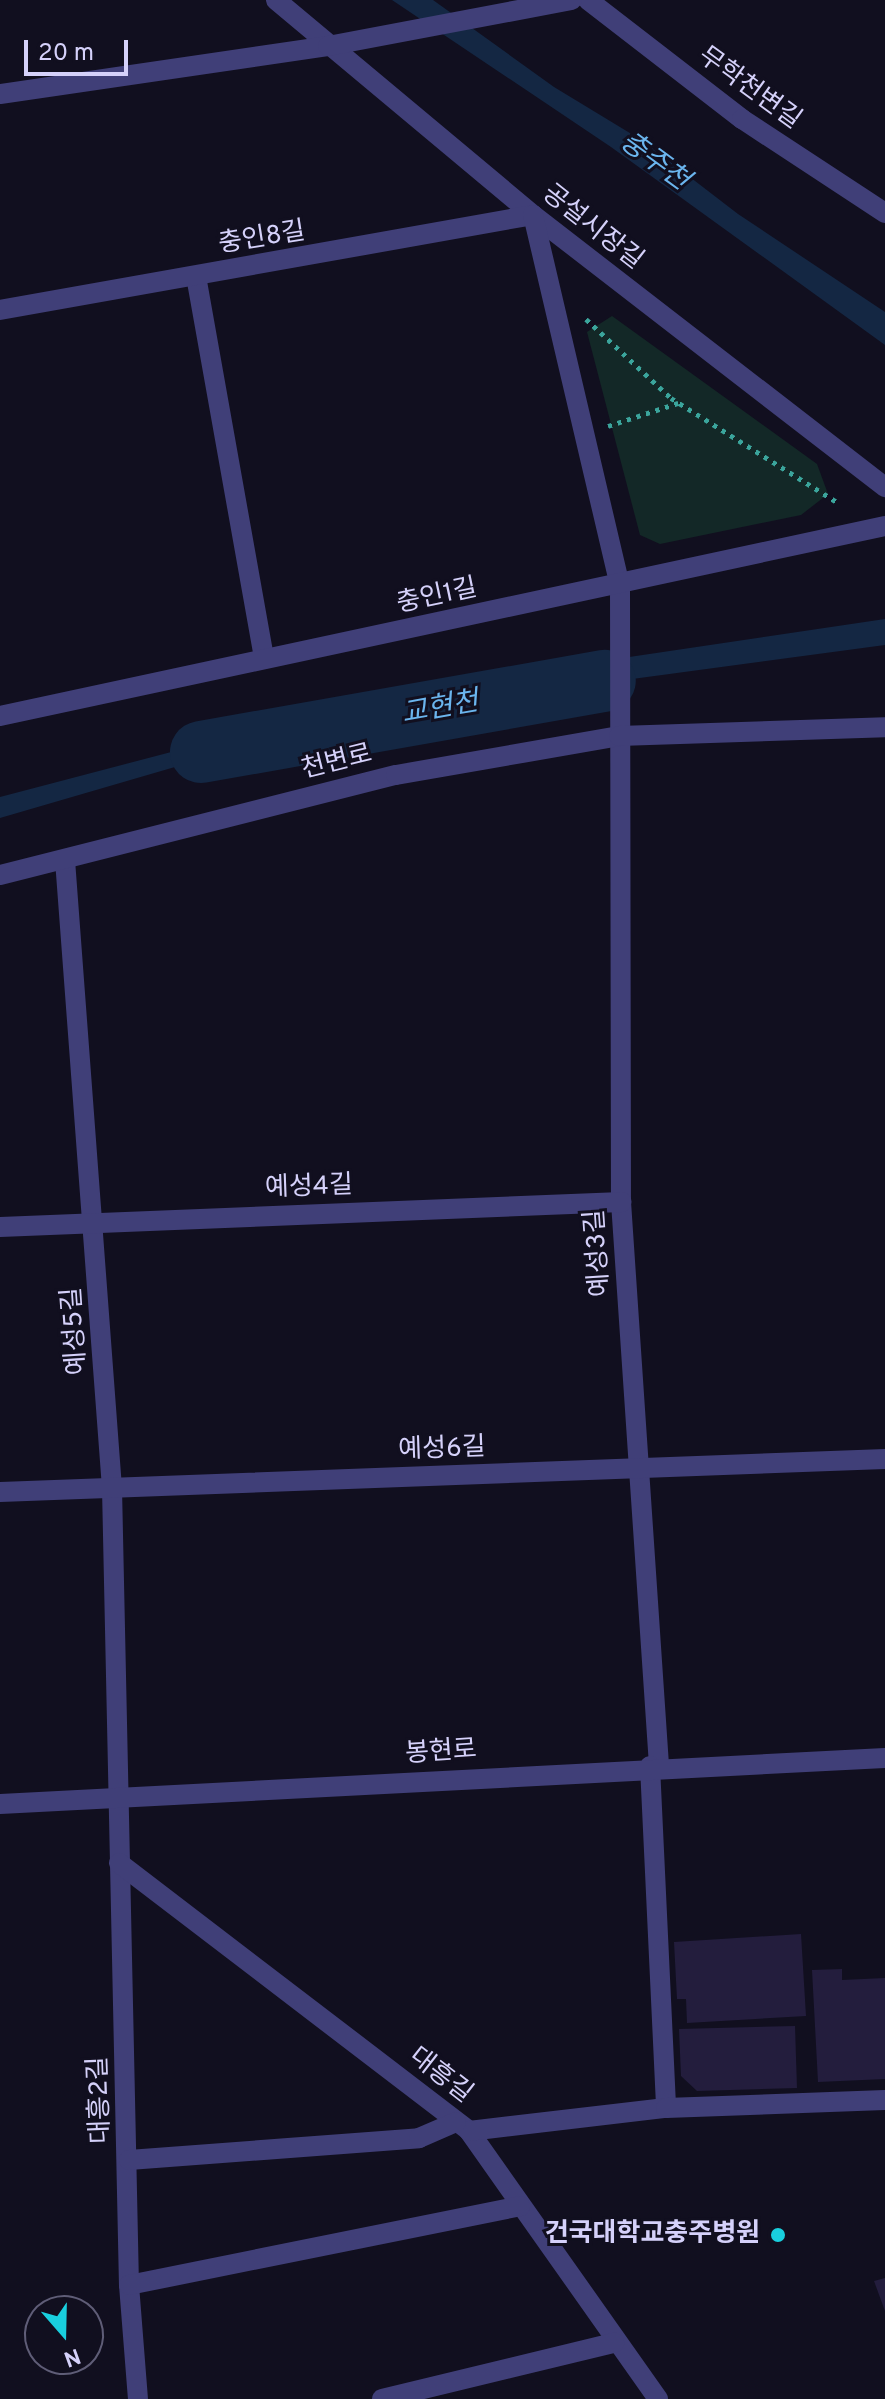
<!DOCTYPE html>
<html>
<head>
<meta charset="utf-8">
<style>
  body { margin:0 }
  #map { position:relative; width:885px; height:2399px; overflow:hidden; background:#110f1f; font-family:Overpass,"Noto Sans KR",sans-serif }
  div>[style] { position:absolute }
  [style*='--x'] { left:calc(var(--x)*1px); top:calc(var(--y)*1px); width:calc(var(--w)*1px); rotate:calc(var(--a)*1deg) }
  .green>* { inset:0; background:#132827 }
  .water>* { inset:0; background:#142743 }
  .river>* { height:62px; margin:-31px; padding:0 31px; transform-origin:31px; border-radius:31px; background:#142743 }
  .building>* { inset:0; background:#231d3d }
  .path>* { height:5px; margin-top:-2.5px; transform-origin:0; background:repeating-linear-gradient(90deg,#3ba59c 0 4px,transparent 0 10px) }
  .minor>* { height:20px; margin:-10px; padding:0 10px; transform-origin:10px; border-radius:10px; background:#403f78 }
  .dots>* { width:22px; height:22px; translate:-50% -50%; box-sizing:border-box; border:4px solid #110f1f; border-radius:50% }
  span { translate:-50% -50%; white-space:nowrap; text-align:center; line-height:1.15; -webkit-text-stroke:6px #110f1f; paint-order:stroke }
  .street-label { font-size:26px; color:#d5d1fa }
  .poi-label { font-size:26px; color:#d5d1fa; font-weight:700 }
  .right { translate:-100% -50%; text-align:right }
  .water-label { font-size:28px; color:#6bb5ee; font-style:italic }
  .north { position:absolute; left:24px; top:2295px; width:80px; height:80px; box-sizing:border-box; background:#110f1f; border:2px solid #5f5d77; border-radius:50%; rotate:160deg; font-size:22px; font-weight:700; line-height:32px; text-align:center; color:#d5d1fa }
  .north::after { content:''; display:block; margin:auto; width:28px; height:36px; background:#19cfde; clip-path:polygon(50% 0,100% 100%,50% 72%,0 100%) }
  .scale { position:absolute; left:24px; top:40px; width:104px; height:36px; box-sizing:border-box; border:4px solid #d5d1fa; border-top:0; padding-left:10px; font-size:24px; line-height:28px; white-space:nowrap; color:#d5d1fa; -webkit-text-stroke:6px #110f1f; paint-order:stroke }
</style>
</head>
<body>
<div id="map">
  <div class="green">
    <div style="clip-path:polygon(612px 316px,817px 464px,828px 494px,801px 515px,660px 544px,640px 535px,587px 332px)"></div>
  </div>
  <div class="water">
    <div style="clip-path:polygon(392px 0,433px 0,554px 87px,643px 141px,738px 214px,885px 312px,885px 345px,611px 147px)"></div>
    <div style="clip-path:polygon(885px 619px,885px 645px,343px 718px,0 818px,0 797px,407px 690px)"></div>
  </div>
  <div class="river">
    <div style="--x:201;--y:752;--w:410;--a:-10"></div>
  </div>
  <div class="building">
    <div style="clip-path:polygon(801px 1934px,806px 2016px,687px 2023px,686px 1999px,677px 1999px,674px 1942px)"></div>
    <div style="clip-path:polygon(842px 1969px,842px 1980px,885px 1978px,885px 2079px,818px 2082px,812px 1970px)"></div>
    <div style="clip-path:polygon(795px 2026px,797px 2088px,697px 2091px,681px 2076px,679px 2029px)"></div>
    <div style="clip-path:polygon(885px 2278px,885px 2311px,874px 2281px)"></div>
  </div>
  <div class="path">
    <div style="--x:586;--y:319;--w:116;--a:42.9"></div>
    <div style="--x:671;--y:398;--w:196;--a:32.1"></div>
    <div style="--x:608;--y:426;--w:74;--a:-18.2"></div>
  </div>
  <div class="minor">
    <div style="--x:276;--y:0;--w:335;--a:39.9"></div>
    <div style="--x:533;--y:215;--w:445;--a:37.7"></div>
    <div style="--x:588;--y:0;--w:195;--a:37.7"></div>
    <div style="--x:742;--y:119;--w:171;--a:33.3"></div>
    <div style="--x:0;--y:94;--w:331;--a:-8.3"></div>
    <div style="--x:328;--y:46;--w:248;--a:-10.7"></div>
    <div style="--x:196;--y:276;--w:389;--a:79.9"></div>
    <div style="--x:0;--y:310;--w:541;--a:-10.11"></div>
    <div style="--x:533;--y:215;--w:380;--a:76.8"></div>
    <div style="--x:620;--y:585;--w:617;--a:89.91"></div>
    <div style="--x:621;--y:1202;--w:564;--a:86.14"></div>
    <div style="--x:0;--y:716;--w:905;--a:-12.12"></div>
    <div style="--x:65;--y:860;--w:630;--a:85.72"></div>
    <div style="--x:112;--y:1488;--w:797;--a:88.78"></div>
    <div style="--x:129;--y:2285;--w:114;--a:85.5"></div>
    <div style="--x:0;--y:875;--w:408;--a:-14.2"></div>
    <div style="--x:396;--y:775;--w:226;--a:-9.9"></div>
    <div style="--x:619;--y:736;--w:266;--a:-1.9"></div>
    <div style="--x:0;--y:1227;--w:622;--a:-2.31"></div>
    <div style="--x:0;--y:1492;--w:886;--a:-2.14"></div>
    <div style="--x:650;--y:1766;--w:342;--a:87.3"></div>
    <div style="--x:0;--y:1804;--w:886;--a:-2.98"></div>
    <div style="--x:119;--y:1863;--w:441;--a:37.4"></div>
    <div style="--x:469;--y:2131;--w:328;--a:54.8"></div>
    <div style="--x:469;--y:2131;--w:198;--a:-6.7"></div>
    <div style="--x:666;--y:2108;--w:219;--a:-2.1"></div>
    <div style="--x:129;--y:2160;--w:291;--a:-4.3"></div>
    <div style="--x:419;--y:2138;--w:40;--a:-23.4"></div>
    <div style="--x:129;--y:2285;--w:399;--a:-11.4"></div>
    <div style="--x:382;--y:2399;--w:239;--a:-13.6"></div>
  </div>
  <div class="dots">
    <div style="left:778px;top:2235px;background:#19cfde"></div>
  </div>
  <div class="street-label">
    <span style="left:749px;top:89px;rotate:36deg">무학천변길</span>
    <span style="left:592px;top:228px;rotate:38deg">공설시장길</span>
    <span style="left:262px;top:239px;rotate:-9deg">충인8길</span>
    <span style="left:437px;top:597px;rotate:-12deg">충인1길</span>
    <span style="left:337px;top:763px;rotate:-14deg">천변로</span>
    <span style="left:309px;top:1188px;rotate:-2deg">예성4길</span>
    <span style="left:599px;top:1253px;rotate:-94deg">예성3길</span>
    <span style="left:76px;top:1331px;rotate:-94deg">예성5길</span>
    <span style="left:442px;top:1450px;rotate:-2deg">예성6길</span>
    <span style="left:441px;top:1753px;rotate:-4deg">봉현로</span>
    <span style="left:440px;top:2076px;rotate:38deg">대흥길</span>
    <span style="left:101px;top:2100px;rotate:-92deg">대흥2길</span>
  </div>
  <div class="poi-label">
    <span class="right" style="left:760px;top:2235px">건국대학교충주병원</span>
  </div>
  <div class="water-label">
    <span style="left:654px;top:162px;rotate:36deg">충주천</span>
    <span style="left:440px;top:709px;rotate:-10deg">교현천</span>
  </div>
  <div class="north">N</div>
  <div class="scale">20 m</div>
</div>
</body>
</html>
